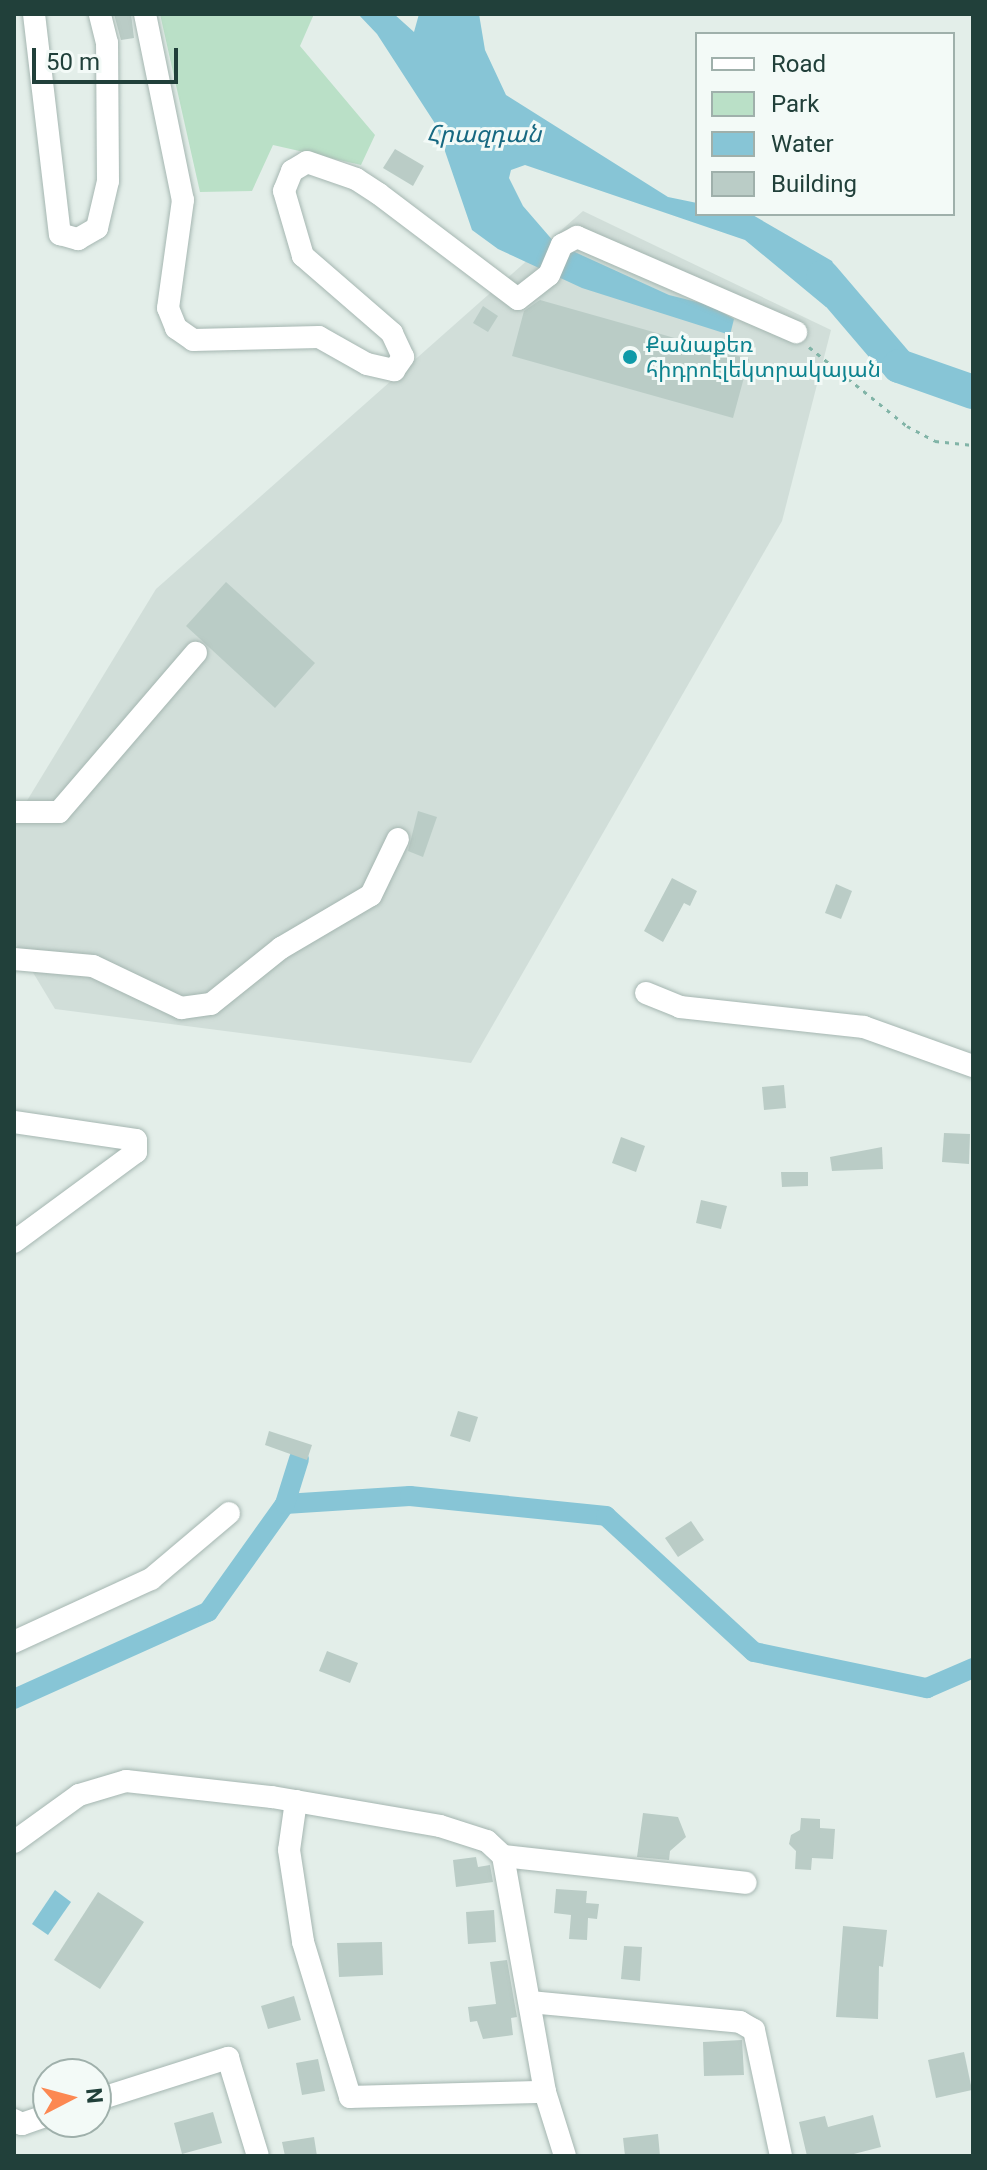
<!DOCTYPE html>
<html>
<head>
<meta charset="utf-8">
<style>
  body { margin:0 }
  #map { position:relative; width:987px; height:2170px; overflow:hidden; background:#e3eee9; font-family:Roboto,"Noto Sans Armenian",sans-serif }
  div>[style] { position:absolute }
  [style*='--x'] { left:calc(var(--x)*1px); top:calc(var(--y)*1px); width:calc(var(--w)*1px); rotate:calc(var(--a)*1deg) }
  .built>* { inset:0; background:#d1ded9 }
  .green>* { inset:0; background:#bae0c7 }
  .water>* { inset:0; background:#87c5d6 }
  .canal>* { height:20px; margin:-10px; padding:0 10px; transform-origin:10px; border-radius:10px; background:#87c5d6 }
  .river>* { height:34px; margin:-17px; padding:0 17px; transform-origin:17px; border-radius:17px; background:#87c5d6 }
  .building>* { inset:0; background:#baccc6 }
  .path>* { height:3px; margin-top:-1.5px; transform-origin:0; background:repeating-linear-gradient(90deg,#81b4a7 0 4px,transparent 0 10px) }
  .roads { filter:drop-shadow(0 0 2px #a5b6b1) drop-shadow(0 0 2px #a5b6b1) }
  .minor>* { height:22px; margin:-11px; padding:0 11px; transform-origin:11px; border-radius:11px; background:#fff }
  .dots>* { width:22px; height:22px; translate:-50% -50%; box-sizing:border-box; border:4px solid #f3faf7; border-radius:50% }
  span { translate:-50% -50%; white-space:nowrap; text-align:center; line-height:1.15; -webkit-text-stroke:6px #f3faf7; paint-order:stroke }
  .culture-label { font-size:22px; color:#0d838f }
  .left { translate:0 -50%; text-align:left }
  .water-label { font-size:24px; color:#166881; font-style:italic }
  .frame { position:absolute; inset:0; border:16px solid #21403a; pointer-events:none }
  .legend { position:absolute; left:695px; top:32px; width:260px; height:184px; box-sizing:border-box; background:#f3faf7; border:2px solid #9fb0ab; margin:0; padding:10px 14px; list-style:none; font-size:24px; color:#21403a }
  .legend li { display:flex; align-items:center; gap:16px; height:40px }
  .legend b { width:40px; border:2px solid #9fb0ab }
  .north { position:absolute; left:32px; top:2058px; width:80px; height:80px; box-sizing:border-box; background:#f3faf7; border:2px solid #9fb0ab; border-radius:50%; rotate:84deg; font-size:22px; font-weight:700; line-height:32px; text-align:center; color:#21403a }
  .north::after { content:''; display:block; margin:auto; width:28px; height:36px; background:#fc8852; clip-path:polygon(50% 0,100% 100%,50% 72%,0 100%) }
  .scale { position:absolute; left:32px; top:48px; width:146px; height:36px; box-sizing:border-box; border:4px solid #21403a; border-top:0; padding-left:10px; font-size:24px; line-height:28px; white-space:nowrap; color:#21403a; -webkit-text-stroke:6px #f3faf7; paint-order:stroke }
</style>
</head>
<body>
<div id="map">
  <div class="built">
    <div style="clip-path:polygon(583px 211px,831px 330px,782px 521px,471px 1063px,55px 1009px,14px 941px,14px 822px,156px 589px)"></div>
  </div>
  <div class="green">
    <div style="clip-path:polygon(160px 14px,314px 14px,300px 46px,375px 135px,361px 165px,273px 145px,252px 191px,200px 192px)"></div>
  </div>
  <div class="water">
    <div style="clip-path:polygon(358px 14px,394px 14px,414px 32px,419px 14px,479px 14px,485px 50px,506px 95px,668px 197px,697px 203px,697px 214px,751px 214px,832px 261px,855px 313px,826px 307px,745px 240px,525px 165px,511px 170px,509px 178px,523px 206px,555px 243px,669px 295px,709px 305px,734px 319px,730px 335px,582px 288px,498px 249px,472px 230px,436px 125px,377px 34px)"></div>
    <div style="clip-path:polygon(55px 1890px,71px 1902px,48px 1935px,32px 1924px)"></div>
  </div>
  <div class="canal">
    <div style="--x:285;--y:1504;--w:125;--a:-3.7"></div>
    <div style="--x:410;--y:1496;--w:197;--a:5.8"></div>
    <div style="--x:606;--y:1516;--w:201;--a:42.6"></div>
    <div style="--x:754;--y:1652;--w:177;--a:11.8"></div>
    <div style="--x:927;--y:1688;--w:50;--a:-23.5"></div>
    <div style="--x:14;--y:1699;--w:213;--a:-24.2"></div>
    <div style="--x:208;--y:1612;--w:133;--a:-54.5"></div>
    <div style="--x:285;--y:1504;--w:47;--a:-72.7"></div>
  </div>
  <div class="river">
    <div style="--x:823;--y:277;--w:117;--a:49.5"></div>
    <div style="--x:899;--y:366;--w:78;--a:19.4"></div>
  </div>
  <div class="building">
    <div style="clip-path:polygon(114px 14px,131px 14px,134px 38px,121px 40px)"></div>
    <div style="clip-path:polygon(395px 149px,424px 166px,413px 186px,383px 168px)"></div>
    <div style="clip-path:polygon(540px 300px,749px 359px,733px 418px,512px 356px,524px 311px)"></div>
    <div style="clip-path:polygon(483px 306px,498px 316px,488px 332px,473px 323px)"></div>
    <div style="clip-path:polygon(226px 582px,315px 663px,275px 708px,186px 626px)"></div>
    <div style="clip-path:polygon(418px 811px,437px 817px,423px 857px,408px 851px)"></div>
    <div style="clip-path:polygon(672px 878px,697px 891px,690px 906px,684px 903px,663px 942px,644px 931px)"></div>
    <div style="clip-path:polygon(836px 884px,852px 891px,841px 919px,825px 913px)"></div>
    <div style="clip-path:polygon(784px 1085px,786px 1108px,764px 1110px,762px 1087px)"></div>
    <div style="clip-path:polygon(944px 1133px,970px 1134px,969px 1164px,942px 1162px)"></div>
    <div style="clip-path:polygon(621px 1137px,645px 1146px,636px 1172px,612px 1163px)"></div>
    <div style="clip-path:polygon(882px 1147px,883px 1169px,832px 1171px,830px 1157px)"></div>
    <div style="clip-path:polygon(781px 1172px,808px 1172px,808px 1186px,782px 1187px)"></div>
    <div style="clip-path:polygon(701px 1200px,727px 1206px,721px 1229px,696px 1223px)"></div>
    <div style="clip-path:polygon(458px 1411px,478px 1417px,470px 1442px,450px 1436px)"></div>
    <div style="clip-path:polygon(269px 1431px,312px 1445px,307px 1460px,265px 1445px)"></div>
    <div style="clip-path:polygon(691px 1521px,704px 1540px,678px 1557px,665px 1538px)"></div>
    <div style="clip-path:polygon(327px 1651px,358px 1663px,350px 1683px,319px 1671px)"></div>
    <div style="clip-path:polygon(643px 1813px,678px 1817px,686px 1837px,670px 1851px,669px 1860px,637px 1857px)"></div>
    <div style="clip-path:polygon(801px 1818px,820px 1819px,820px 1828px,835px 1829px,833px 1859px,812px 1858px,811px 1870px,795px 1869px,796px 1851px,789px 1844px,791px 1835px,800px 1830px)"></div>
    <div style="clip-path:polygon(476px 1857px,478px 1867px,490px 1865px,493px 1882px,456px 1887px,453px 1860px)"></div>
    <div style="clip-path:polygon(556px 1889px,587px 1891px,586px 1903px,599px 1904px,597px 1919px,588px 1918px,587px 1940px,569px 1939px,571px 1915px,554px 1913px)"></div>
    <div style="clip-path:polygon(98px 1892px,144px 1922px,100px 1989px,54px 1960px)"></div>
    <div style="clip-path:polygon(494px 1910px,496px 1942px,468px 1944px,466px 1912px)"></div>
    <div style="clip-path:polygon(843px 1926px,887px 1930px,883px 1967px,879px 1966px,878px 2019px,836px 2017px)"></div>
    <div style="clip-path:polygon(382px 1942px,383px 1975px,339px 1977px,337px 1943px)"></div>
    <div style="clip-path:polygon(624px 1946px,642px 1947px,640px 1981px,621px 1979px)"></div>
    <div style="clip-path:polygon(507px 1960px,517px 2017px,511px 2018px,513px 2035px,483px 2039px,477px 2021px,470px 2022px,468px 2007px,496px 2004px,490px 1962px)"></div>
    <div style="clip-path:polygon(294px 1996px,301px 2020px,268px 2029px,261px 2006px)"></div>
    <div style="clip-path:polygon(742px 2040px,744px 2075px,704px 2076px,703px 2042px)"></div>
    <div style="clip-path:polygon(964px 2052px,972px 2090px,936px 2098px,928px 2060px)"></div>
    <div style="clip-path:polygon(318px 2059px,325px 2091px,302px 2095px,296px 2063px)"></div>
    <div style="clip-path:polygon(213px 2112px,222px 2143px,182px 2154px,174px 2123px)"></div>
    <div style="clip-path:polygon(873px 2115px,881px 2147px,846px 2156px,807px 2156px,799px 2122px,825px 2116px,828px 2127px)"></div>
    <div style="clip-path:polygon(658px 2134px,660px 2156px,625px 2156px,623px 2138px)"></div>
    <div style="clip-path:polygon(314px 2137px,317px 2156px,285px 2156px,282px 2142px)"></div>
  </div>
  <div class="path">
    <div style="--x:809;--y:347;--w:126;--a:38.9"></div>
    <div style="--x:907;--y:426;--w:32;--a:28"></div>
    <div style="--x:935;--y:441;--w:38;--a:6"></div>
  </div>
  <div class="roads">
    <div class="minor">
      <div style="--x:34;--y:14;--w:222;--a:83.3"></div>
      <div style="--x:60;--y:234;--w:19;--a:16"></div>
      <div style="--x:78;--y:239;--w:22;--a:-30"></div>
      <div style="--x:97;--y:228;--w:48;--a:-76.8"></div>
      <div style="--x:108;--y:181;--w:138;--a:-90.4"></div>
      <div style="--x:107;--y:43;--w:30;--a:-104"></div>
      <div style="--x:145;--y:14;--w:190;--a:78.5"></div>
      <div style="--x:183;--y:200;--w:109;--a:97.9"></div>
      <div style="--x:168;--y:308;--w:22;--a:68"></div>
      <div style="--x:176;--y:328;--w:21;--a:35"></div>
      <div style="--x:193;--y:340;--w:126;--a:-1.4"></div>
      <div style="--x:319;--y:337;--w:55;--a:29.4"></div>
      <div style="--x:367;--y:364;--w:28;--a:13"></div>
      <div style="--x:394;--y:370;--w:16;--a:-55"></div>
      <div style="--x:403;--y:357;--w:26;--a:-115"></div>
      <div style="--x:392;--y:333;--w:118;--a:-139.1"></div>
      <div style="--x:303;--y:256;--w:68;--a:-106.3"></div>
      <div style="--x:284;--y:191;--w:22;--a:-68"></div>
      <div style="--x:292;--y:171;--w:17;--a:-31"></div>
      <div style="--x:307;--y:162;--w:52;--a:19.1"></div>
      <div style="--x:356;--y:179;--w:27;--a:33"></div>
      <div style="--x:379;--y:194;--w:174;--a:37.1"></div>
      <div style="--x:518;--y:299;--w:39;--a:-38"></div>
      <div style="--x:549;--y:275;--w:33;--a:-67"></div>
      <div style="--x:562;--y:245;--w:17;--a:-28"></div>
      <div style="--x:577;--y:237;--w:239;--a:23.5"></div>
      <div style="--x:14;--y:812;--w:45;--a:0"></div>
      <div style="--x:59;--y:812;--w:210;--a:-49.3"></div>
      <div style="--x:14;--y:959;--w:79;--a:5.1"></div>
      <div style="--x:93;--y:966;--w:98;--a:25.5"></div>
      <div style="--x:181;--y:1008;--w:30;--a:-8"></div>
      <div style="--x:211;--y:1004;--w:90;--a:-38.7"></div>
      <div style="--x:281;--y:948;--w:104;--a:-30.5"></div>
      <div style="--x:371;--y:895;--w:62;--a:-64.3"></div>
      <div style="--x:646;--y:993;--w:37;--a:22"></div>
      <div style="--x:680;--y:1007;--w:185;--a:6.2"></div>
      <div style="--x:864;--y:1027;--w:116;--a:19.7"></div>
      <div style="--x:14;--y:1122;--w:123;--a:8.4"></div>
      <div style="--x:136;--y:1140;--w:12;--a:90"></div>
      <div style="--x:136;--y:1152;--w:152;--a:143.6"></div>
      <div style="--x:14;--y:1642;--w:151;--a:-24.7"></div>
      <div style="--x:151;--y:1579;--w:102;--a:-40.2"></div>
      <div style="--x:296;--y:1801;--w:49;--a:98.1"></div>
      <div style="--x:289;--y:1850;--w:93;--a:81.3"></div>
      <div style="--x:303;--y:1942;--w:162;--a:73.1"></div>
      <div style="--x:350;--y:2097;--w:195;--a:-1.5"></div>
      <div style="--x:14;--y:1842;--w:80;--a:-35.9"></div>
      <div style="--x:79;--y:1795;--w:49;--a:-16.6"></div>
      <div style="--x:126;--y:1781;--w:147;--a:6.3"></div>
      <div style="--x:272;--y:1797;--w:170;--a:9.8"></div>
      <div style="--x:440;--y:1826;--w:49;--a:17.7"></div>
      <div style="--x:487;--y:1841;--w:22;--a:43"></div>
      <div style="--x:503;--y:1856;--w:240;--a:79.9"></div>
      <div style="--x:545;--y:2092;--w:67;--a:72.6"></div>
      <div style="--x:503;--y:1856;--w:244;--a:6.3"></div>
      <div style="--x:530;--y:2002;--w:211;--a:5.4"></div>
      <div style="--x:740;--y:2022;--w:16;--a:30"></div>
      <div style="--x:754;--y:2030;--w:129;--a:77.9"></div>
      <div style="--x:96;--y:2100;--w:139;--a:-17.7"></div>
      <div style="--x:228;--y:2058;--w:102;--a:73"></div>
      <div style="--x:14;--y:2120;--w:9;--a:27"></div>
      <div style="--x:22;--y:2124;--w:28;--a:-19"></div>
    </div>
  </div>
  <div class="dots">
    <div style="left:630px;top:357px;background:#0f9aa8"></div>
  </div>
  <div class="culture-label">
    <span class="left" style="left:646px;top:357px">Քանաքեռ<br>հիդրոէլեկտրակայան</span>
  </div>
  <div class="water-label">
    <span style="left:484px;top:135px">Հրազդան</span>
  </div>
  <div class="frame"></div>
  <ul class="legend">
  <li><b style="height:10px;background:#fff"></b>Road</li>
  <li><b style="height:22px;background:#bae0c7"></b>Park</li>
  <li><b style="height:22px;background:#87c5d6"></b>Water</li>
  <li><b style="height:22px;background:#baccc6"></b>Building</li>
  </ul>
  <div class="north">N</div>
  <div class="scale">50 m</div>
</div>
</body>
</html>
